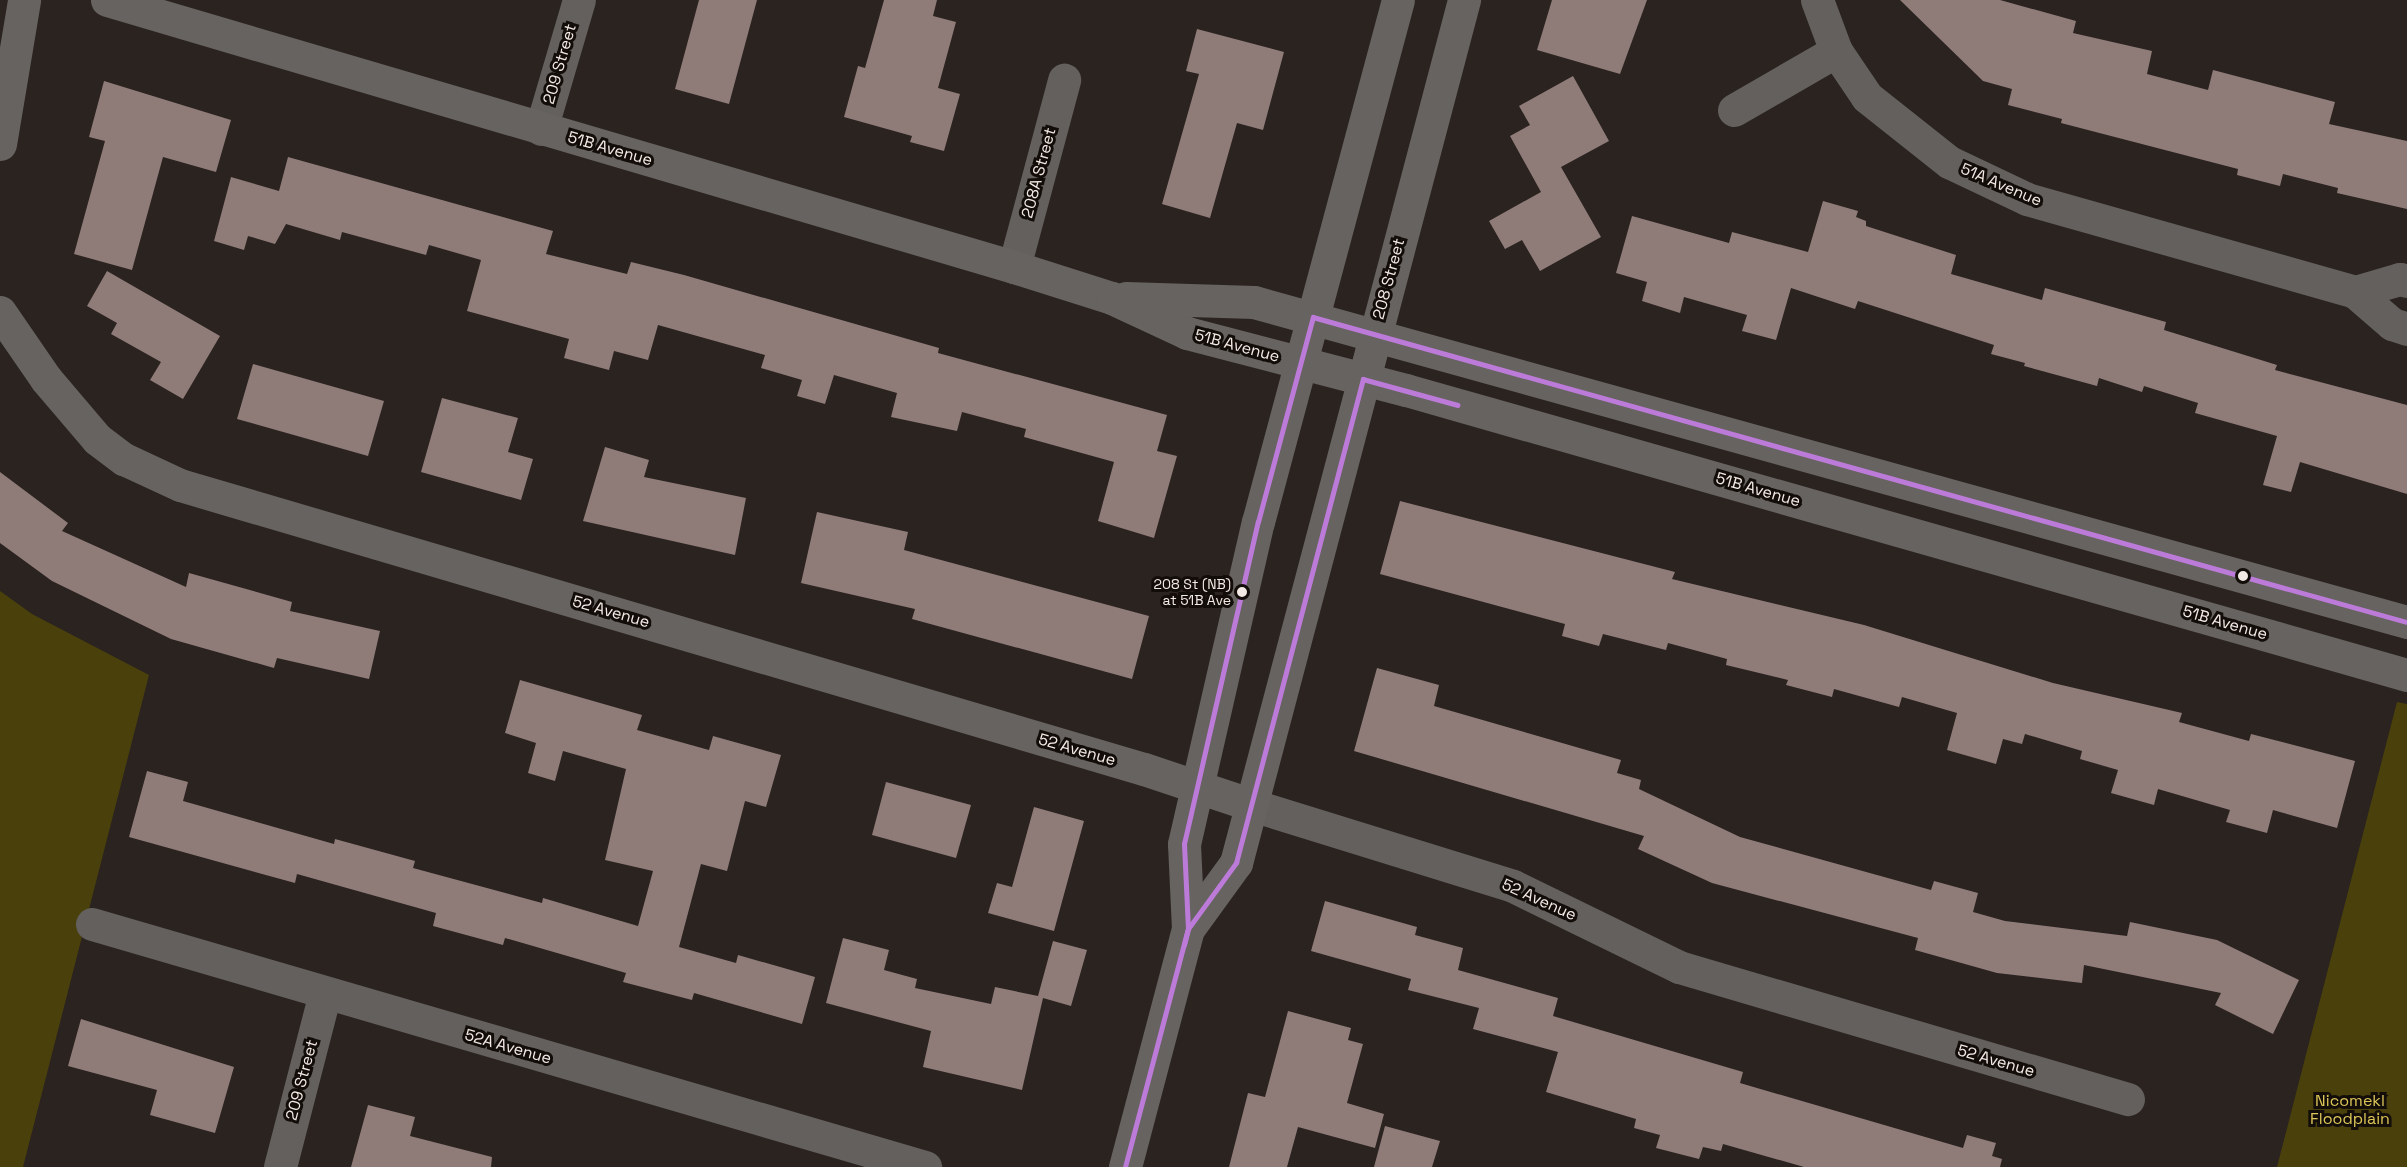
<!DOCTYPE html>
<html>
<head>
<meta charset="utf-8">
<style>
  body { margin:0 }
  #map { position:relative; width:2407px; height:1167px; overflow:hidden; background:#2b231f; font-family:"Space Grotesk",sans-serif }
  div>[style] { position:absolute }
  [style*='--x'] { left:calc(var(--x)*1px); top:calc(var(--y)*1px); width:calc(var(--w)*1px); rotate:calc(var(--a)*1deg) }
  .green>* { inset:0; background:#4a400c }
  .building>* { inset:0; background:#8f7c79 }
  .street>* { height:33px; margin:-16.5px; padding:0 16.5px; transform-origin:16.5px; border-radius:16.5px; background:#63605e }
  .secondary>* { height:33px; margin:-16.5px; padding:0 16.5px; transform-origin:16.5px; border-radius:16.5px; background:#666360 }
  .bus-1>* { height:4.5px; margin:-2.25px; padding:0 2.25px; transform-origin:2.25px; border-radius:2.25px; background:#bd7bd9 }
  .dots>* { width:16px; height:16px; translate:-50% -50%; box-sizing:border-box; border:3px solid #130d09; border-radius:50% }
  span { translate:-50% -50%; white-space:nowrap; text-align:center; line-height:1.15; -webkit-text-stroke:6px #130d09; paint-order:stroke }
  .bus-label { font-size:14px; color:#f4eae5 }
  .right { translate:-100% -50%; text-align:right }
  .street-label { font-size:16px; color:#f4eae5 }
  .park-label { font-size:16px; color:#dcc658 }
</style>
</head>
<body>
<div id="map">
  <div class="green">
    <div style="clip-path:polygon(0 591px,32px 614px,149px 675px,23px 1167px,0 1167px)"></div>
    <div style="clip-path:polygon(2397px 702px,2407px 704px,2407px 1167px,2277px 1167px)"></div>
  </div>
  <div class="building">
    <div style="clip-path:polygon(699px 0,757px 0,729px 104px,675px 89px)"></div>
    <div style="clip-path:polygon(884px 0,937px 0,933px 16px,956px 22px,938px 88px,960px 94px,944px 151px,910px 142px,912px 136px,844px 117px,858px 66px,865px 68px)"></div>
    <div style="clip-path:polygon(1552px 0,1647px 0,1620px 74px,1537px 50px)"></div>
    <div style="clip-path:polygon(1900px 0,2000px 0,2076px 21px,2073px 33px,2152px 51px,2147px 74px,2208px 90px,2213px 70px,2335px 102px,2329px 124px,2407px 141px,2407px 209px,2337px 193px,2338px 188px,2283px 174px,2280px 186px,2237px 175px,2238px 169px,2061px 123px,2062px 119px,2008px 105px,2012px 89px,1983px 81px)"></div>
    <div style="clip-path:polygon(1197px 29px,1284px 52px,1263px 130px,1237px 123px,1210px 218px,1162px 204px,1199px 74px,1186px 71px)"></div>
    <div style="clip-path:polygon(1573px 76px,1609px 141px,1561px 167px,1601px 237px,1540px 271px,1522px 240px,1505px 249px,1489px 221px,1541px 192px,1510px 136px,1530px 125px,1519px 106px)"></div>
    <div style="clip-path:polygon(104px 81px,231px 120px,216px 172px,163px 157px,132px 270px,74px 254px,105px 141px,89px 137px)"></div>
    <div style="clip-path:polygon(288px 157px,553px 231px,546px 254px,627px 274px,631px 262px,684px 275px,939px 348px,938px 353px,1167px 415px,1157px 451px,1177px 456px,1154px 538px,1098px 521px,1114px 462px,1024px 437px,1026px 429px,962px 412px,957px 431px,891px 417px,897px 393px,834px 375px,825px 404px,797px 396px,802px 380px,761px 368px,765px 355px,658px 325px,648px 360px,614px 351px,609px 370px,564px 358px,569px 339px,467px 311px,481px 260px,429px 245px,426px 255px,342px 232px,340px 240px,286px 224px,275px 244px,248px 236px,244px 250px,214px 241px,231px 177px,279px 191px)"></div>
    <div style="clip-path:polygon(1823px 201px,1858px 211px,1856px 217px,1866px 221px,1866px 226px,1956px 255px,1951px 274px,2042px 300px,2045px 288px,2166px 322px,2164px 330px,2277px 365px,2275px 370px,2407px 405px,2407px 494px,2300px 462px,2291px 492px,2263px 485px,2277px 436px,2195px 413px,2198px 403px,2144px 386px,2142px 392px,2099px 378px,2097px 386px,2024px 366px,2025px 363px,1991px 354px,1994px 345px,1858px 301px,1855px 309px,1791px 288px,1776px 340px,1742px 331px,1747px 315px,1684px 297px,1680px 313px,1642px 301px,1647px 282px,1616px 273px,1632px 216px,1729px 243px,1732px 232px,1808px 252px)"></div>
    <div style="clip-path:polygon(107px 271px,220px 336px,183px 399px,150px 380px,161px 362px,111px 334px,117px 323px,87px 306px)"></div>
    <div style="clip-path:polygon(253px 364px,384px 401px,368px 456px,237px 419px)"></div>
    <div style="clip-path:polygon(442px 398px,518px 418px,508px 452px,533px 459px,521px 500px,421px 472px)"></div>
    <div style="clip-path:polygon(605px 447px,649px 460px,644px 477px,746px 498px,735px 555px,583px 521px)"></div>
    <div style="clip-path:polygon(0 472px,68px 523px,62px 531px,186px 587px,189px 573px,292px 602px,290px 611px,380px 631px,369px 679px,277px 658px,274px 668px,171px 639px,52px 581px,0 543px)"></div>
    <div style="clip-path:polygon(1400px 501px,1675px 572px,1672px 579px,1864px 625px,2053px 683px,2182px 713px,2179px 722px,2249px 741px,2251px 734px,2355px 761px,2337px 828px,2273px 810px,2267px 833px,2226px 822px,2230px 810px,2158px 789px,2154px 805px,2111px 793px,2118px 770px,2080px 759px,2082px 751px,2025px 734px,2022px 744px,2003px 739px,1996px 764px,1947px 750px,1957px 713px,1902px 697px,1899px 707px,1834px 689px,1832px 697px,1786px 685px,1788px 680px,1726px 665px,1727px 659px,1668px 643px,1666px 650px,1603px 634px,1599px 646px,1562px 636px,1565px 624px,1380px 574px)"></div>
    <div style="clip-path:polygon(817px 512px,908px 532px,904px 550px,1149px 616px,1132px 679px,912px 619px,915px 609px,801px 583px)"></div>
    <div style="clip-path:polygon(1377px 668px,1439px 685px,1434px 706px,1621px 760px,1617px 773px,1641px 780px,1639px 789px,1740px 837px,1931px 890px,1934px 881px,1978px 893px,1973px 912px,2005px 921px,2127px 936px,2130px 922px,2217px 940px,2299px 980px,2273px 1034px,2215px 1005px,2221px 993px,2084px 965px,2082px 983px,1997px 973px,1915px 950px,1918px 938px,1712px 883px,1638px 849px,1644px 836px,1354px 751px)"></div>
    <div style="clip-path:polygon(520px 680px,642px 715px,637px 730px,709px 750px,713px 736px,781px 755px,766px 807px,745px 801px,727px 871px,701px 864px,679px 947px,736px 963px,738px 955px,815px 977px,802px 1024px,694px 993px,692px 1000px,623px 982px,626px 973px,505px 938px,503px 945px,433px 926px,436px 913px,297px 874px,295px 883px,129px 837px,147px 771px,188px 782px,183px 801px,334px 844px,335px 839px,415px 861px,413px 868px,542px 903px,543px 898px,638px 926px,653px 871px,605px 860px,626px 769px,563px 751px,555px 781px,528px 773px,536px 743px,505px 733px)"></div>
    <div style="clip-path:polygon(886px 782px,971px 805px,956px 858px,872px 835px)"></div>
    <div style="clip-path:polygon(1034px 807px,1084px 821px,1054px 931px,988px 913px,997px 883px,1012px 887px)"></div>
    <div style="clip-path:polygon(1325px 901px,1417px 927px,1415px 935px,1463px 948px,1458px 970px,1558px 998px,1553px 1016px,1743px 1072px,1740px 1083px,1963px 1148px,1967px 1135px,1996px 1143px,1992px 1156px,2002px 1159px,2000px 1167px,1804px 1167px,1723px 1144px,1721px 1151px,1703px 1147px,1699px 1159px,1656px 1148px,1660px 1135px,1634px 1128px,1636px 1119px,1546px 1092px,1558px 1052px,1473px 1029px,1479px 1008px,1408px 990px,1411px 979px,1311px 951px)"></div>
    <div style="clip-path:polygon(843px 938px,889px 950px,884px 970px,917px 979px,915px 988px,991px 1004px,995px 987px,1038px 996px,1053px 941px,1087px 950px,1071px 1006px,1043px 998px,1022px 1090px,923px 1067px,931px 1031px,826px 1003px)"></div>
    <div style="clip-path:polygon(1288px 1011px,1351px 1028px,1348px 1040px,1363px 1044px,1347px 1103px,1384px 1114px,1375px 1148px,1298px 1127px,1287px 1167px,1229px 1167px,1248px 1093px,1265px 1097px)"></div>
    <div style="clip-path:polygon(81px 1019px,234px 1067px,215px 1133px,150px 1115px,157px 1090px,68px 1066px)"></div>
    <div style="clip-path:polygon(368px 1105px,415px 1117px,410px 1136px,492px 1157px,491px 1167px,351px 1167px)"></div>
    <div style="clip-path:polygon(1385px 1126px,1440px 1141px,1432px 1167px,1374px 1167px)"></div>
  </div>
  <div class="street">
    <div style="--x:1817;--y:0;--w:54;--a:69.6"></div>
    <div style="--x:1836;--y:51;--w:55;--a:56"></div>
    <div style="--x:1867;--y:97;--w:105;--a:38.4"></div>
    <div style="--x:1949;--y:162;--w:86;--a:25.4"></div>
    <div style="--x:2027;--y:199;--w:341;--a:15.8"></div>
    <div style="--x:2355;--y:292;--w:49;--a:40.9"></div>
    <div style="--x:2392;--y:324;--w:16;--a:18"></div>
    <div style="--x:1734;--y:110;--w:118;--a:-30"></div>
    <div style="--x:541;--y:129;--w:134;--a:-73.6"></div>
    <div style="--x:1014;--y:267;--w:194;--a:-75"></div>
    <div style="--x:2355;--y:292;--w:47;--a:-16.1"></div>
    <div style="--x:2400;--y:279;--w:7;--a:16"></div>
    <div style="--x:1252;--y:805;--w:273;--a:17.2"></div>
    <div style="--x:1513;--y:886;--w:185;--a:26"></div>
    <div style="--x:1679;--y:967;--w:468;--a:16.4"></div>
    <div style="--x:92;--y:924;--w:868;--a:16.26"></div>
    <div style="--x:280;--y:1167;--w:180;--a:-75.5"></div>
  </div>
  <div class="secondary">
    <div style="--x:107;--y:0;--w:945;--a:16.4"></div>
    <div style="--x:1014;--y:267;--w:103;--a:17.6"></div>
    <div style="--x:1112;--y:298;--w:83;--a:25"></div>
    <div style="--x:1187;--y:333;--w:226;--a:14.6"></div>
    <div style="--x:1406;--y:390;--w:1041;--a:15.89"></div>
    <div style="--x:0;--y:144;--w:146;--a:-80.5"></div>
    <div style="--x:1126;--y:298;--w:128;--a:1.8"></div>
    <div style="--x:1254;--y:302;--w:1197;--a:15.51"></div>
    <div style="--x:0;--y:312;--w:81;--a:55.5"></div>
    <div style="--x:46;--y:379;--w:79;--a:49.6"></div>
    <div style="--x:97;--y:439;--w:34;--a:37"></div>
    <div style="--x:124;--y:459;--w:62;--a:24.9"></div>
    <div style="--x:180;--y:485;--w:1005;--a:16.42"></div>
    <div style="--x:1144;--y:769;--w:114;--a:18.4"></div>
    <div style="--x:1188;--y:929;--w:82;--a:-54"></div>
    <div style="--x:1236;--y:863;--w:893;--a:-75.2"></div>
    <div style="--x:1125;--y:1167;--w:246;--a:-75.2"></div>
    <div style="--x:1188;--y:929;--w:85;--a:-92.7"></div>
    <div style="--x:1184;--y:844;--w:330;--a:-77.1"></div>
    <div style="--x:1258;--y:522;--w:540;--a:-74.99"></div>
  </div>
  <div class="bus-1">
    <div style="--x:1184;--y:945;--w:16;--a:-76"></div>
    <div style="--x:1188;--y:929;--w:82;--a:-54"></div>
    <div style="--x:1236;--y:863;--w:500;--a:-75.3"></div>
    <div style="--x:1363;--y:379;--w:98;--a:15.3"></div>
    <div style="--x:1125;--y:1167;--w:246;--a:-75.2"></div>
    <div style="--x:1188;--y:929;--w:85;--a:-92.7"></div>
    <div style="--x:1184;--y:844;--w:330;--a:-77.1"></div>
    <div style="--x:1258;--y:522;--w:212;--a:-75"></div>
    <div style="--x:1313;--y:317;--w:1136;--a:15.58"></div>
  </div>
  <div class="dots">
    <div style="left:2243px;top:576px;background:#f4eae5"></div>
    <div style="left:1242px;top:592px;background:#f4eae5"></div>
  </div>
  <div class="bus-label">
    <span class="right" style="left:1231px;top:592px">208 St (NB)<br>at 51B Ave</span>
  </div>
  <div class="street-label">
    <span style="left:560px;top:64px;rotate:-74deg">209 Street</span>
    <span style="left:610px;top:149px;rotate:16deg">51B Avenue</span>
    <span style="left:1039px;top:173px;rotate:-75deg">208A Street</span>
    <span style="left:2001px;top:185px;rotate:23deg">51A Avenue</span>
    <span style="left:1389px;top:279px;rotate:-75deg">208 Street</span>
    <span style="left:1237px;top:346px;rotate:15deg">51B Avenue</span>
    <span style="left:1758px;top:490px;rotate:16deg">51B Avenue</span>
    <span style="left:611px;top:612px;rotate:16deg">52 Avenue</span>
    <span style="left:2225px;top:623px;rotate:16deg">51B Avenue</span>
    <span style="left:1077px;top:750px;rotate:16deg">52 Avenue</span>
    <span style="left:1539px;top:900px;rotate:24deg">52 Avenue</span>
    <span style="left:508px;top:1047px;rotate:16deg">52A Avenue</span>
    <span style="left:1996px;top:1061px;rotate:16deg">52 Avenue</span>
    <span style="left:302px;top:1080px;rotate:-75deg">209 Street</span>
  </div>
  <div class="park-label">
    <span style="left:2350px;top:1110px">Nicomekl<br>Floodplain</span>
  </div>
</div>
</body>
</html>
